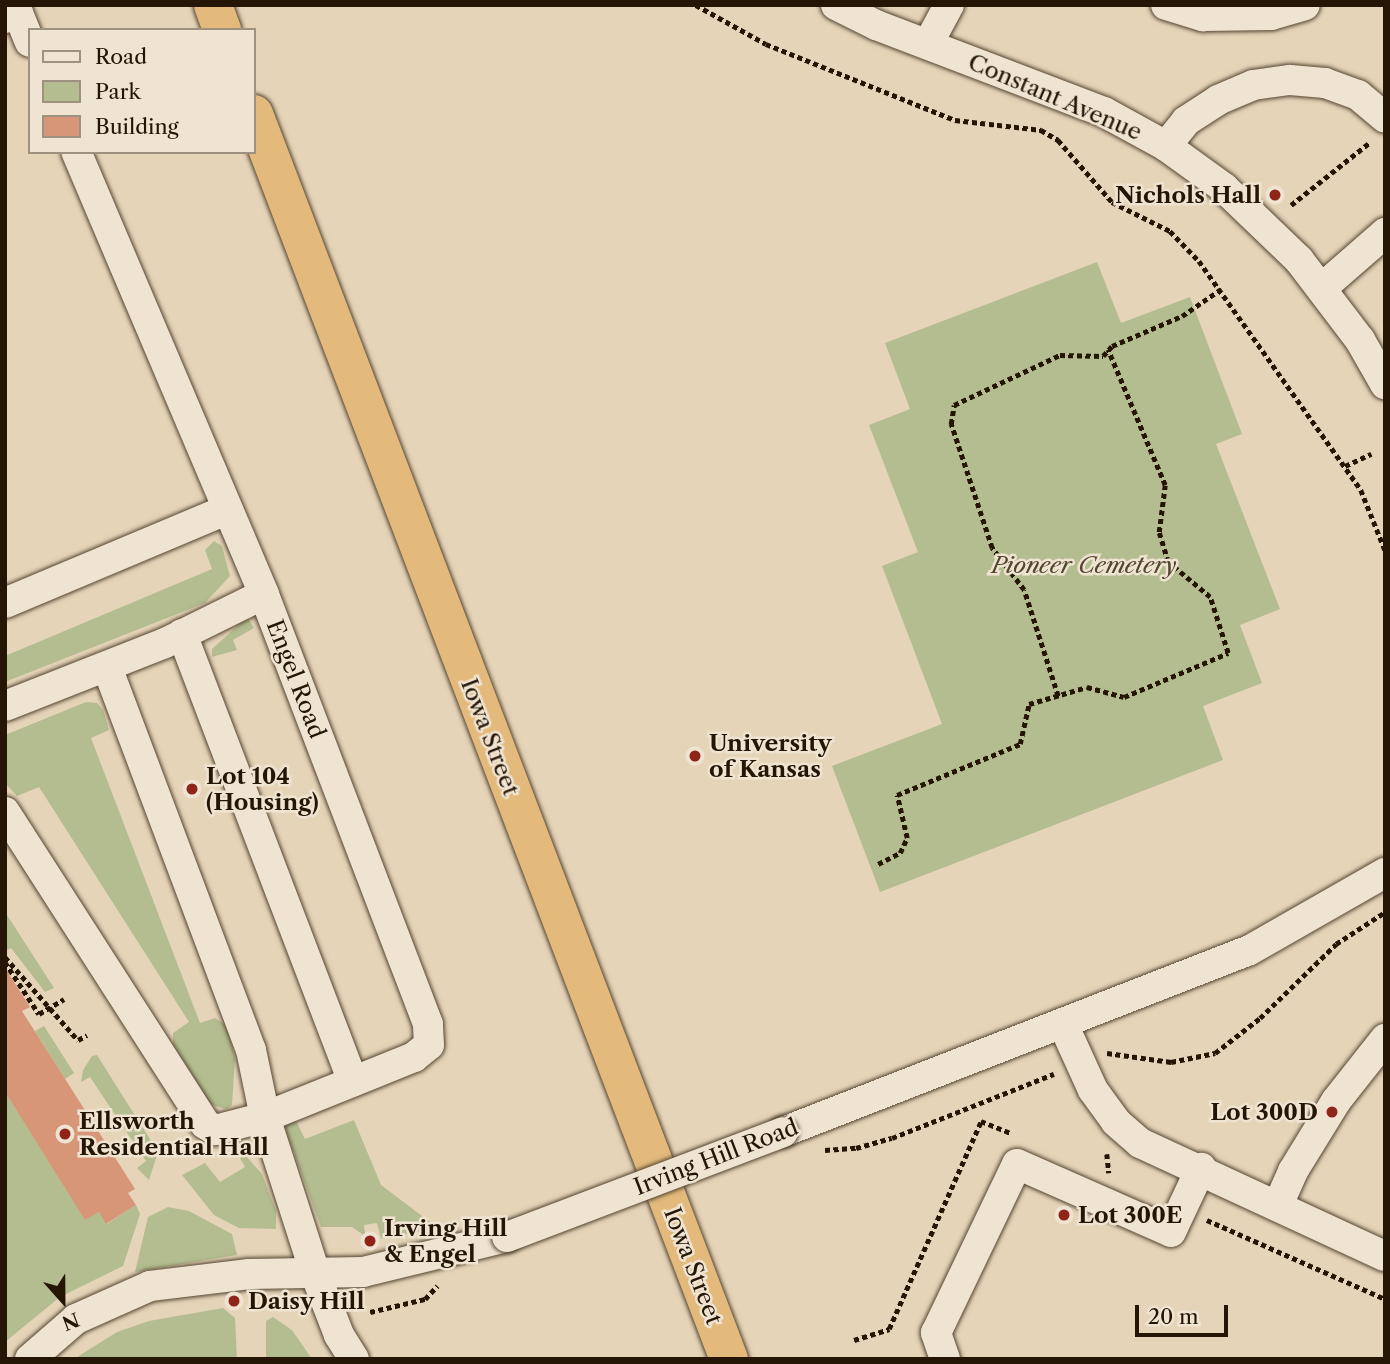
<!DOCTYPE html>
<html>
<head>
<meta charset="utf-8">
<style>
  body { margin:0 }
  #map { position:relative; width:1390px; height:1364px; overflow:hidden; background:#e6d4b9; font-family:"Libre Caslon Text",serif }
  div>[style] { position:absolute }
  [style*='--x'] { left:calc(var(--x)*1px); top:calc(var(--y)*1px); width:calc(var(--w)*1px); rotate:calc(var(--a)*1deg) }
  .green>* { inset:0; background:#b4bd90 }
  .building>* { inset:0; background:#d69677 }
  .path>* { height:4.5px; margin-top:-2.25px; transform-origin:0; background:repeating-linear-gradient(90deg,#251504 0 5px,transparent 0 8.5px) }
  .roads { filter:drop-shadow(0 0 2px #554531) drop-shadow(0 0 2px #554531) }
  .minor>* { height:30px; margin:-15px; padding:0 15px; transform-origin:15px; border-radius:15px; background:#efe3d2 }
  .highway>* { height:38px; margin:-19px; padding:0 19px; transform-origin:19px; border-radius:19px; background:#e3ba7c }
  .bridges { filter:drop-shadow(0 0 2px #554531) drop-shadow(0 0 2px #554531) }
  .minor-bridge>* { height:30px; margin:-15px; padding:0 15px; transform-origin:15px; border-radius:15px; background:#efe3d2 }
  .dots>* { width:19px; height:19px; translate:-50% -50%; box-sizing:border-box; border:4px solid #efe3d2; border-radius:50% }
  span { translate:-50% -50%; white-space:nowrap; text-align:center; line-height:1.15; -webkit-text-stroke:5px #efe3d2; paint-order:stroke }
  .street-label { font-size:23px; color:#251504 }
  .poi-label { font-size:23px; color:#251504; font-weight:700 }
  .right { translate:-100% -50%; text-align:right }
  .left { translate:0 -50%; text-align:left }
  .park-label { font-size:23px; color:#50472e; font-style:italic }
  .frame { position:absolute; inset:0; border:7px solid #251504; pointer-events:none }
  .legend { position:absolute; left:28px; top:28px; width:228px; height:126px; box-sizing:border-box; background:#efe3d2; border:2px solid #9e9180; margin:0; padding:9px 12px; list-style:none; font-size:21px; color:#251504 }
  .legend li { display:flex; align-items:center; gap:14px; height:35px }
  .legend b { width:35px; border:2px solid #9e9180 }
  .north { position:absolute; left:28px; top:1266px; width:70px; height:70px; -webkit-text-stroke:5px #efe3d2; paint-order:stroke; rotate:159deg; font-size:19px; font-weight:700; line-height:28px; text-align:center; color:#251504 }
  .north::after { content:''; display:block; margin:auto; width:24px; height:32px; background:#251504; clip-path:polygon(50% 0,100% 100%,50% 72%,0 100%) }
  .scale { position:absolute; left:1135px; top:1305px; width:93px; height:32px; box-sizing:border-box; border:4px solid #251504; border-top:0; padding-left:9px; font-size:21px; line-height:24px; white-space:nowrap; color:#251504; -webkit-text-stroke:5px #efe3d2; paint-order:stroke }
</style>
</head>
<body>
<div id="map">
  <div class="green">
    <div style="clip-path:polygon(1097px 262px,1121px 323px,1190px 297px,1242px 434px,1216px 444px,1280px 609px,1240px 625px,1262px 683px,1203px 706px,1223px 760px,880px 892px,832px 766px,942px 724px,882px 566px,918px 552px,869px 425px,910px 409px,885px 343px)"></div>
    <div style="clip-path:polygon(214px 541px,222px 546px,230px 576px,205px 603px,5px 682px,5px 656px,212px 569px,205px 550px)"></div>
    <div style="clip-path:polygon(247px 617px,254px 628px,233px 640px,237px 650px,212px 657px,212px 649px)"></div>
    <div style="clip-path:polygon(86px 702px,97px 703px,103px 710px,109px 730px,91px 738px,200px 1023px,215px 1018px,227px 1026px,235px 1059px,232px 1105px,227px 1109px,211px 1105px,173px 1044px,173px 1033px,189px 1022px,39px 787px,17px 796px,5px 783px,5px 735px)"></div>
    <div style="clip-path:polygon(5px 912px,54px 988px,45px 992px,11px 948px,5px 951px)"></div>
    <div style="clip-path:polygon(44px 1026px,74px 1073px,65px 1079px,35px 1031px)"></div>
    <div style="clip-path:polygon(97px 1055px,158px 1152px,149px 1180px,137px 1168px,146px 1161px,90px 1077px,81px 1082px,83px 1070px,92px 1056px)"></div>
    <div style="clip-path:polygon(5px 1092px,85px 1219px,99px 1212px,107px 1224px,136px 1205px,140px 1214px,123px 1266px,60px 1297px,5px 1342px)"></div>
    <div style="clip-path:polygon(294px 1117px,305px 1139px,354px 1120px,381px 1185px,438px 1228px,381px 1239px,377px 1223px,364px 1225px,365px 1233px,371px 1232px,372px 1241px,352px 1227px,321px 1227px,283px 1123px)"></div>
    <div style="clip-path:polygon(238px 1147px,262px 1174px,276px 1211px,276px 1229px,239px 1228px,214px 1215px,182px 1175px,205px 1163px,220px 1182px,245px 1167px,235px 1149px)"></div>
    <div style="clip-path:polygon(168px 1207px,189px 1211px,232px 1234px,237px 1255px,135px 1272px,148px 1217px)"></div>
    <div style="clip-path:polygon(223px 1308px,235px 1318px,237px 1359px,74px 1359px,117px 1332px,149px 1321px)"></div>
    <div style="clip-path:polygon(273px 1317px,292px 1330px,312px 1359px,266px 1359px,266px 1321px)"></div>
  </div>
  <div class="building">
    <div style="clip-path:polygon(5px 968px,30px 1007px,22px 1011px,135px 1189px,128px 1193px,136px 1205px,106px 1224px,99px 1212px,85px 1220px,5px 1092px)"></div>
  </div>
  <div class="path">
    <div style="--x:696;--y:5;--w:80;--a:29.1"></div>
    <div style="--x:766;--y:44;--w:204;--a:21.9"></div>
    <div style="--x:955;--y:120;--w:87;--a:6.6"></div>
    <div style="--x:1041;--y:130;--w:20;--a:30"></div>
    <div style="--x:1058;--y:140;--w:82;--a:48.9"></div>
    <div style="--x:1112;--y:202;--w:65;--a:26.6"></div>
    <div style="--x:1170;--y:231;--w:42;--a:46"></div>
    <div style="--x:1199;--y:261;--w:281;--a:54.7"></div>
    <div style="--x:1361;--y:490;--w:65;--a:68.2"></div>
    <div style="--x:1291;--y:205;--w:100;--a:-38.5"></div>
    <div style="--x:1345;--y:466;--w:29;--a:-25"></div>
    <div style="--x:1058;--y:696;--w:111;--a:-107.8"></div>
    <div style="--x:1024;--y:590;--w:53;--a:-127.3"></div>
    <div style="--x:992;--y:548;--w:131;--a:-108.3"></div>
    <div style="--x:951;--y:424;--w:19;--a:-81"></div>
    <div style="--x:954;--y:405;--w:117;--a:-25.3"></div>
    <div style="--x:1060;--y:355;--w:43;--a:1.3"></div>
    <div style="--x:1103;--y:356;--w:13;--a:-48"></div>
    <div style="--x:1112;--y:346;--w:76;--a:-23.2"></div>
    <div style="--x:1182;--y:316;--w:47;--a:-34.7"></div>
    <div style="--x:878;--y:864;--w:25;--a:-27"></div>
    <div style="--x:900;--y:853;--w:17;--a:-65"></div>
    <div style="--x:907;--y:838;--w:44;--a:-103.1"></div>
    <div style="--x:897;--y:795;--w:133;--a:-22.5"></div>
    <div style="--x:1020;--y:744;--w:41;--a:-77.3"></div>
    <div style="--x:1029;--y:704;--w:60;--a:-16.3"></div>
    <div style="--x:1087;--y:687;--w:38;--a:15"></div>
    <div style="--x:1124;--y:697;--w:113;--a:-22.9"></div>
    <div style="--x:1228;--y:653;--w:59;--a:-107.8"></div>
    <div style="--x:1210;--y:597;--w:55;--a:-140.2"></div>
    <div style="--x:1168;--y:562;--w:31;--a:-107"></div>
    <div style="--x:1159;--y:532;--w:47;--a:-82.7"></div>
    <div style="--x:1165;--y:485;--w:147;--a:-112.9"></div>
    <div style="--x:5;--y:957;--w:111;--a:48.7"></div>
    <div style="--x:78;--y:1040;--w:10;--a:-29"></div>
    <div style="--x:5;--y:962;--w:62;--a:56.8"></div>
    <div style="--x:39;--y:1014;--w:29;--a:-31"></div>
    <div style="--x:1107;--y:1053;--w:65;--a:8"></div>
    <div style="--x:1171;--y:1062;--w:45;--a:-11.6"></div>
    <div style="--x:1215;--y:1053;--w:57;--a:-37.9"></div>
    <div style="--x:1260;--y:1018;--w:106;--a:-44.2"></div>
    <div style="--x:1336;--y:944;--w:59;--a:-33.1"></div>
    <div style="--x:825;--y:1150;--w:31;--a:-4"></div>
    <div style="--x:856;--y:1148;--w:37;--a:-16"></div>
    <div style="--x:892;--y:1138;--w:174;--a:-21.6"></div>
    <div style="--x:1107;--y:1154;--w:19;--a:84"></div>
    <div style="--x:1207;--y:1220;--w:195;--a:23.9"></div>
    <div style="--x:370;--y:1312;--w:57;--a:-13.3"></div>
    <div style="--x:425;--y:1299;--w:18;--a:-47"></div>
    <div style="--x:854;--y:1340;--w:37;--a:-17"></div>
    <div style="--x:889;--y:1329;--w:227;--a:-66.1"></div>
    <div style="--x:981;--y:1121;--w:32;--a:22"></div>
  </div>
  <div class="roads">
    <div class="minor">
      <div style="--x:836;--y:5;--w:45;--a:26.6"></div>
      <div style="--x:876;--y:25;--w:244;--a:20.9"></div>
      <div style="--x:1104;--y:112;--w:71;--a:28.7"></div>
      <div style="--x:1166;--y:146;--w:72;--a:35.9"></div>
      <div style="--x:1224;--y:188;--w:104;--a:43.8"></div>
      <div style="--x:1299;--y:260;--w:101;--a:52.7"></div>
      <div style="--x:1360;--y:340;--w:51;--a:60.4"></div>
      <div style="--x:1166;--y:5;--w:39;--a:17"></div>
      <div style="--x:1203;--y:16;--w:68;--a:-0.8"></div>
      <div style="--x:1271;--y:15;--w:35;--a:-16"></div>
      <div style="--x:5;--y:18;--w:14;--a:-21"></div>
      <div style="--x:18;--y:13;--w:31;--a:68"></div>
      <div style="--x:928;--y:44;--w:44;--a:-61.7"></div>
      <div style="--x:1166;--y:146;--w:32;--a:-51"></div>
      <div style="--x:1186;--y:121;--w:38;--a:-33"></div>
      <div style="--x:1218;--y:100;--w:38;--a:-23"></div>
      <div style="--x:1253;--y:85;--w:37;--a:-8"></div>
      <div style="--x:1290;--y:80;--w:35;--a:5"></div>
      <div style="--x:1325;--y:83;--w:35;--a:20"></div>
      <div style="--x:1358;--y:95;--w:35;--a:40"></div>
      <div style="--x:1322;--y:288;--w:84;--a:-41.1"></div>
      <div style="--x:5;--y:603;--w:240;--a:-22.8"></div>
      <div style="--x:182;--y:634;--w:479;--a:69.1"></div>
      <div style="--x:107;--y:667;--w:409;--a:69.4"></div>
      <div style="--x:251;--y:1050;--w:68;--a:78.2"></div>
      <div style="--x:265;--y:1117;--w:164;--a:72.2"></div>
      <div style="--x:315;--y:1273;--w:66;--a:68.8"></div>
      <div style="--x:339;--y:1335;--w:28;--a:58"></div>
      <div style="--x:5;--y:706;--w:172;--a:-21.5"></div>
      <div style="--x:165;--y:643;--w:110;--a:-26.3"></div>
      <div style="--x:5;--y:812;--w:371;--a:57.3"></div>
      <div style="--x:205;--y:1124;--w:12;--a:31"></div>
      <div style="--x:215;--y:1130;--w:52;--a:-14.6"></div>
      <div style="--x:265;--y:1117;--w:161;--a:-21.9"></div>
      <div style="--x:414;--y:1057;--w:19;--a:-39"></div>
      <div style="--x:429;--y:1045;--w:21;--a:-93"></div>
      <div style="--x:428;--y:1024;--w:460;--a:-110.9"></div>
      <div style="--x:264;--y:594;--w:480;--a:-113"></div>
      <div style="--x:1063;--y:1024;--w:72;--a:65.6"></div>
      <div style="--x:1093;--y:1090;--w:39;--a:54"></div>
      <div style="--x:1116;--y:1122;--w:32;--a:41"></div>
      <div style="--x:1140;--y:1143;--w:270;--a:24.8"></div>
      <div style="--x:783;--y:1132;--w:499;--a:-21.3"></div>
      <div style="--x:1248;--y:951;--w:158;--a:-29.7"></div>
      <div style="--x:1278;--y:1205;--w:37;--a:-66"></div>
      <div style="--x:1293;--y:1171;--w:82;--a:-58.4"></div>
      <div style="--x:1336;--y:1101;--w:79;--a:-51.7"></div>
      <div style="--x:30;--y:1359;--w:61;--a:-41"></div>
      <div style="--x:76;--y:1319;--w:81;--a:-24"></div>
      <div style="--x:150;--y:1286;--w:100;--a:-6.9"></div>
      <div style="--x:249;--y:1274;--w:114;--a:-1"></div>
      <div style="--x:363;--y:1272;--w:148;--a:-13.7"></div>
      <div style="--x:945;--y:1359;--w:28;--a:-109"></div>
      <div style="--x:936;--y:1333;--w:187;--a:-64.4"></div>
      <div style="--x:1017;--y:1164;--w:168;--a:23.8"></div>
      <div style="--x:1171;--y:1232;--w:71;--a:-64.9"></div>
    </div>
    <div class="highway">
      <div style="--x:213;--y:5;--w:27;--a:70"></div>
      <div style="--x:254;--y:114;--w:1333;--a:69.12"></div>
    </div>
  </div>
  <div class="bridges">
    <div class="minor-bridge">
      <div style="--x:507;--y:1237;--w:295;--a:-20.8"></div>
    </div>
  </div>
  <div class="dots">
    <div style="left:1275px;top:195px;background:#8f2418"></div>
    <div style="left:695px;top:756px;background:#8f2418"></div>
    <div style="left:192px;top:789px;background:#8f2418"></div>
    <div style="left:1332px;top:1112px;background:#8f2418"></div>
    <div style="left:65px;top:1134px;background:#8f2418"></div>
    <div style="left:1064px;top:1215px;background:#8f2418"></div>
    <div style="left:370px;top:1241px;background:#8f2418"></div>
    <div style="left:234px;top:1301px;background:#8f2418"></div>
  </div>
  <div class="street-label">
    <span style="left:1055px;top:97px;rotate:23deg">Constant Avenue</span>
    <span style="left:296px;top:679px;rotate:69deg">Engel Road</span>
    <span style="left:490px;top:737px;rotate:69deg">Iowa Street</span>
    <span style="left:716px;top:1157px;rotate:-21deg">Irving Hill Road</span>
    <span style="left:693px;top:1266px;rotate:69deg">Iowa Street</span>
  </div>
  <div class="poi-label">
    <span class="right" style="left:1261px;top:195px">Nichols Hall</span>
    <span class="left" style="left:709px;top:756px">University<br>of Kansas</span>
    <span class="left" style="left:206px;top:789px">Lot 104<br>(Housing)</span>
    <span class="right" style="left:1318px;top:1112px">Lot 300D</span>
    <span class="left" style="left:79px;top:1134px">Ellsworth<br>Residential Hall</span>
    <span class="left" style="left:1078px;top:1215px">Lot 300E</span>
    <span class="left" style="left:384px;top:1241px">Irving Hill<br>&amp; Engel</span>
    <span class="left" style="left:248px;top:1301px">Daisy Hill</span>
  </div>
  <div class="park-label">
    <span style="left:1084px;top:565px">Pioneer Cemetery</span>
  </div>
  <div class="frame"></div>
  <ul class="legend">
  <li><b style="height:9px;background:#efe3d2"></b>Road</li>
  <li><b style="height:19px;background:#b4bd90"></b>Park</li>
  <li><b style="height:19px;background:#d69677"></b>Building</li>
  </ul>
  <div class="north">N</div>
  <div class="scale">20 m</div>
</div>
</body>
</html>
